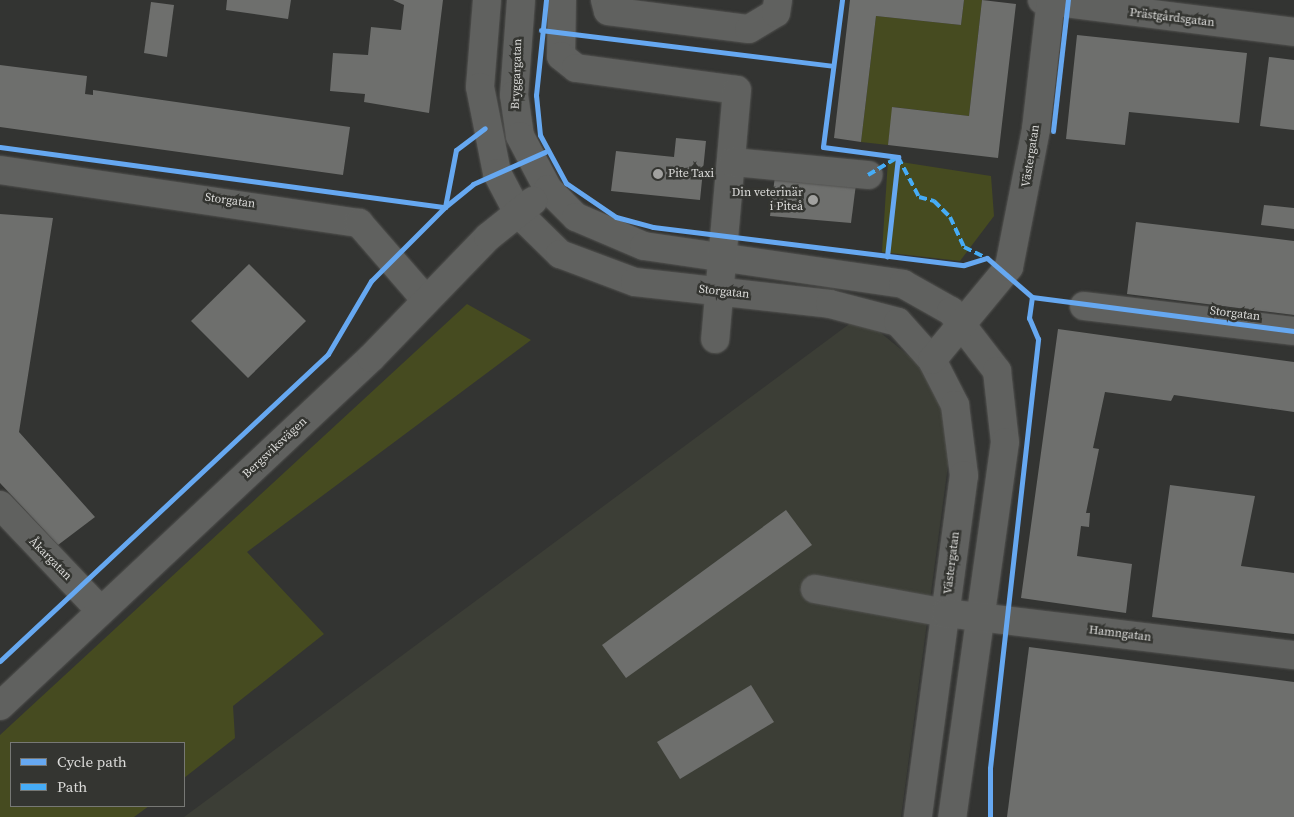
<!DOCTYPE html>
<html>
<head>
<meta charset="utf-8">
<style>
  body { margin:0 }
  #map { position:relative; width:1294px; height:817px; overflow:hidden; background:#333432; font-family:"Source Serif 4",serif }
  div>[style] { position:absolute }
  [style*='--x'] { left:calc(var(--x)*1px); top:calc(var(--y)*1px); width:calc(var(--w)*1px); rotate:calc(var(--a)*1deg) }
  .built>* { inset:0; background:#3c3e36 }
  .green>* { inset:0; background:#464b20 }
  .building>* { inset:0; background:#6e6f6d }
  .roads { filter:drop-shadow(0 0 1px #525250) drop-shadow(0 0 1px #525250) }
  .minor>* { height:28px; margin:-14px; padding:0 14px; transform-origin:14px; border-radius:14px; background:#60615f }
  .quiet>* { height:4px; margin-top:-2px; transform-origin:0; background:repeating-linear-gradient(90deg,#46acf6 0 8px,transparent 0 12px) }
  .cycleway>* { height:5px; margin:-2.5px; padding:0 2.5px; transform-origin:2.5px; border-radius:2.5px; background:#66a8f1 }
  .dots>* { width:14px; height:14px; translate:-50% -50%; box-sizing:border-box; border:2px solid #343531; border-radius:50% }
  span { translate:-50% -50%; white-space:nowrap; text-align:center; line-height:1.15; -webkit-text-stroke:5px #343531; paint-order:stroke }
  .street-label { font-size:12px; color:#dcdcda }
  .poi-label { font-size:12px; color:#dcdcda }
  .left { translate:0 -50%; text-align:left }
  .right { translate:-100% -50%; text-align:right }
  .legend { position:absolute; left:10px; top:742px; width:175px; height:65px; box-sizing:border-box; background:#343531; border:1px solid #777875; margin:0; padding:6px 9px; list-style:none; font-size:15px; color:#dcdcda }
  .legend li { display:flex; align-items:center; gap:10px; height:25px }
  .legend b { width:25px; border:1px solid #777875 }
</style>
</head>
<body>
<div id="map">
  <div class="built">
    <div style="clip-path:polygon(860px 316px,925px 369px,948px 416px,948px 465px,901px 817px,184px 817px)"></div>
  </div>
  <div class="green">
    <div style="clip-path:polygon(964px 0,982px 0,969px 116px,893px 107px,888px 145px,861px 142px,876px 16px,961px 25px)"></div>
    <div style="clip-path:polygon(888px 160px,991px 176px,994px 216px,960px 261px,882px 252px)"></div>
    <div style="clip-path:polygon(467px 304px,531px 340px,247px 552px,324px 634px,233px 706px,235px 738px,184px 778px,184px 743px,11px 743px,11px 806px,149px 806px,134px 817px,0 817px,0 735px)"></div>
  </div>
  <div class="building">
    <div style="clip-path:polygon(227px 0,291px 0,288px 19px,226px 10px)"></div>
    <div style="clip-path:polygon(393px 0,443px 0,429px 113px,364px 102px,365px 94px,330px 91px,333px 53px,368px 55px,371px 27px,401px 30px,404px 5px)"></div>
    <div style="clip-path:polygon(850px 0,964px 0,961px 25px,876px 16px,861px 142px,834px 138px)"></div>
    <div style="clip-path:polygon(982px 0,1016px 4px,998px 158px,888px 145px,892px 107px,969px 116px)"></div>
    <div style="clip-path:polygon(151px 2px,174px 5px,167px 57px,144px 53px)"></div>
    <div style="clip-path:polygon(1077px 35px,1247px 53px,1239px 123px,1129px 112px,1125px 145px,1066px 139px)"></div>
    <div style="clip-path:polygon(1269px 57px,1294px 60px,1294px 130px,1260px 126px)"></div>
    <div style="clip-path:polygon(0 65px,87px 76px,85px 94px,93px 95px,93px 90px,350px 127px,343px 175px,0 127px)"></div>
    <div style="clip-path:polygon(676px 138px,706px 141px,700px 200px,611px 191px,616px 151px,674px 157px)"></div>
    <div style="clip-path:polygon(775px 176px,856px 184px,851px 223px,770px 216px)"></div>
    <div style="clip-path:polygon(1264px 205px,1294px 208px,1294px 229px,1261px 225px)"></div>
    <div style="clip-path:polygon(0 214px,53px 218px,19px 432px,95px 517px,58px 545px,0 483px)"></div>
    <div style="clip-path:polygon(1136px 222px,1294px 241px,1294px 315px,1127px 294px)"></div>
    <div style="clip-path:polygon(249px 264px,306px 321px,248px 378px,191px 321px)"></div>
    <div style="clip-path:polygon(1058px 329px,1294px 362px,1294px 412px,1174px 395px,1171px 401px,1105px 392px,1093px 448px,1099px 449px,1086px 513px,1090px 513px,1089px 527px,1081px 526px,1077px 556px,1132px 564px,1126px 613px,1021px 598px)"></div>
    <div style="clip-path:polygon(1170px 485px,1255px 496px,1241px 566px,1294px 573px,1294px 634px,1152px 617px)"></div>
    <div style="clip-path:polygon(786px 510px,812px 545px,626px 678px,602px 645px)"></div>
    <div style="clip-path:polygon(1029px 647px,1294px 682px,1294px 817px,1007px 817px)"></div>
    <div style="clip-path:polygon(751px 685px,774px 722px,680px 779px,657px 742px)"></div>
  </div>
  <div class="roads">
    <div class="minor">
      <div style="--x:487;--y:0;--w:87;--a:94.6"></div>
      <div style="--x:480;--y:87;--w:88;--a:78.8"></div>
      <div style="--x:497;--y:173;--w:45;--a:62.3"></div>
      <div style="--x:518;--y:213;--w:59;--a:44.3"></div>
      <div style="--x:560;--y:254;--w:80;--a:20.5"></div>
      <div style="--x:635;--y:282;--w:196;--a:6.4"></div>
      <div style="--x:830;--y:304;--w:70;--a:14.8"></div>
      <div style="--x:898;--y:322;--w:51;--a:48.2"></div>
      <div style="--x:932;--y:360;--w:51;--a:62.9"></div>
      <div style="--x:955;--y:405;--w:71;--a:82.7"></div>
      <div style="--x:964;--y:475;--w:345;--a:97.7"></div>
      <div style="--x:521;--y:0;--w:95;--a:94.2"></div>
      <div style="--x:514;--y:95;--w:41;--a:81.7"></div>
      <div style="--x:520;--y:136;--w:60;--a:62.2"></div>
      <div style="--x:548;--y:189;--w:40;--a:45"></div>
      <div style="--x:576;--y:217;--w:74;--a:23.1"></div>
      <div style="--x:644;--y:246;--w:262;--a:8.3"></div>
      <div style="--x:903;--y:284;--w:55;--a:29.4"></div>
      <div style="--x:951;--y:311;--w:76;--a:52.5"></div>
      <div style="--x:997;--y:371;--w:71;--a:83.6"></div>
      <div style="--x:1005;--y:442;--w:379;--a:98"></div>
      <div style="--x:562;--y:0;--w:56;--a:91"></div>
      <div style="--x:561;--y:56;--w:19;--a:39"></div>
      <div style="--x:576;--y:68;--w:162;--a:7.8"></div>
      <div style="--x:737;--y:90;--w:250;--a:95"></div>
      <div style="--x:605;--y:0;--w:11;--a:75"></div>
      <div style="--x:608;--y:11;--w:142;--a:7.3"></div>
      <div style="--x:749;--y:29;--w:31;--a:-31"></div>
      <div style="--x:776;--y:13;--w:13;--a:-81"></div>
      <div style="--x:1042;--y:0;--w:254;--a:7.2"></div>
      <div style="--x:733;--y:162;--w:136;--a:5.5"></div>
      <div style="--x:0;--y:170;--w:363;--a:8.4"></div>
      <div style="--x:359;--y:223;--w:101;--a:49"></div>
      <div style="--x:1084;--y:306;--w:211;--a:6.8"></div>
      <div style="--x:932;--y:360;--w:121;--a:-50.4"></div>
      <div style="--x:1009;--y:267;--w:141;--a:-78.9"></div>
      <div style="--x:1036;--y:129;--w:130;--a:-83.4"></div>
      <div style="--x:0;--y:505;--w:146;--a:46.4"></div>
      <div style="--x:815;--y:589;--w:133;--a:10.4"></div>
      <div style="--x:946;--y:613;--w:351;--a:6.9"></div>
      <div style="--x:0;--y:706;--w:509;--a:-43.17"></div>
      <div style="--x:371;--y:358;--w:168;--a:-46"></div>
      <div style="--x:488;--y:237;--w:58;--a:-38.7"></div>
    </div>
  </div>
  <div class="quiet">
    <div style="--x:868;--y:175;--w:35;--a:-31"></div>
    <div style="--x:898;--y:157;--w:45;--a:62.3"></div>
    <div style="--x:919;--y:197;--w:16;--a:15"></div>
    <div style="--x:934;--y:201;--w:23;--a:45"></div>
    <div style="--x:950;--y:217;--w:33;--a:65"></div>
    <div style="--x:964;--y:247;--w:25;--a:26"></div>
  </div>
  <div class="cycleway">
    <div style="--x:546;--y:0;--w:96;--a:96"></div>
    <div style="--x:536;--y:95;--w:40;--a:84.3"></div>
    <div style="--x:540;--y:135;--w:55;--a:61.6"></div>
    <div style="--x:566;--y:183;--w:60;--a:34.2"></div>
    <div style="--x:616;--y:217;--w:38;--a:15"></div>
    <div style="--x:653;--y:227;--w:313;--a:7"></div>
    <div style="--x:964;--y:265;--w:24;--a:-17"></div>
    <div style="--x:987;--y:258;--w:60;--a:40.9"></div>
    <div style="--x:1032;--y:297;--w:264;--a:7.4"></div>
    <div style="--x:842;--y:0;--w:148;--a:97.4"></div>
    <div style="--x:823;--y:147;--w:76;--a:7.6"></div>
    <div style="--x:898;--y:157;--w:100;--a:96.3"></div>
    <div style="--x:541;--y:30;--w:294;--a:7"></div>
    <div style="--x:1053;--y:131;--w:132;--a:-83.5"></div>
    <div style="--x:0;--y:147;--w:449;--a:7.7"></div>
    <div style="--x:445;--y:207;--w:58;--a:-79.1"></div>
    <div style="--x:456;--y:150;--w:36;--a:-37"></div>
    <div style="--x:0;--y:661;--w:449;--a:-43.1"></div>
    <div style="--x:328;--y:354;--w:85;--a:-59.5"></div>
    <div style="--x:371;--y:281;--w:105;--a:-45"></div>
    <div style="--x:445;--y:207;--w:36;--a:-39"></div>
    <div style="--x:473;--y:184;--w:79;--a:-24"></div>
    <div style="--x:990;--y:817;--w:49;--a:-90"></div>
    <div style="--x:990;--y:768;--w:432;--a:-83.6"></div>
    <div style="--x:1038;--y:339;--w:23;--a:-113"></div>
    <div style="--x:1029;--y:318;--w:21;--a:-82"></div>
  </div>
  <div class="dots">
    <div style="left:658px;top:174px;background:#a1a19f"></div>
    <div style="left:813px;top:200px;background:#a1a19f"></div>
  </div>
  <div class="street-label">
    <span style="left:1172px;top:18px;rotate:7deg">Prästgårdsgatan</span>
    <span style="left:517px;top:74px;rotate:-88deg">Bryggargatan</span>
    <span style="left:1031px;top:156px;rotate:-81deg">Västergatan</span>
    <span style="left:230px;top:201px;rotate:8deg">Storgatan</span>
    <span style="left:724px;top:292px;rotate:6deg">Storgatan</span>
    <span style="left:1235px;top:314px;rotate:7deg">Storgatan</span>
    <span style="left:275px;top:448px;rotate:-43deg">Bergsviksvägen</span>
    <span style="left:50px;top:559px;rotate:45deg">Åkargatan</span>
    <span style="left:952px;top:563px;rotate:-83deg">Västergatan</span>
    <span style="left:1120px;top:634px;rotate:7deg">Hamngatan</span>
  </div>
  <div class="poi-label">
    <span class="left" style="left:668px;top:174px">Pite Taxi</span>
    <span class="right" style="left:803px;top:200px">Din veterinär<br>i Piteå</span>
  </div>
  <ul class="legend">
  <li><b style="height:6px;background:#66a8f1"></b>Cycle path</li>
  <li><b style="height:6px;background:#46acf6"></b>Path</li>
  </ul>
</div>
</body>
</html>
